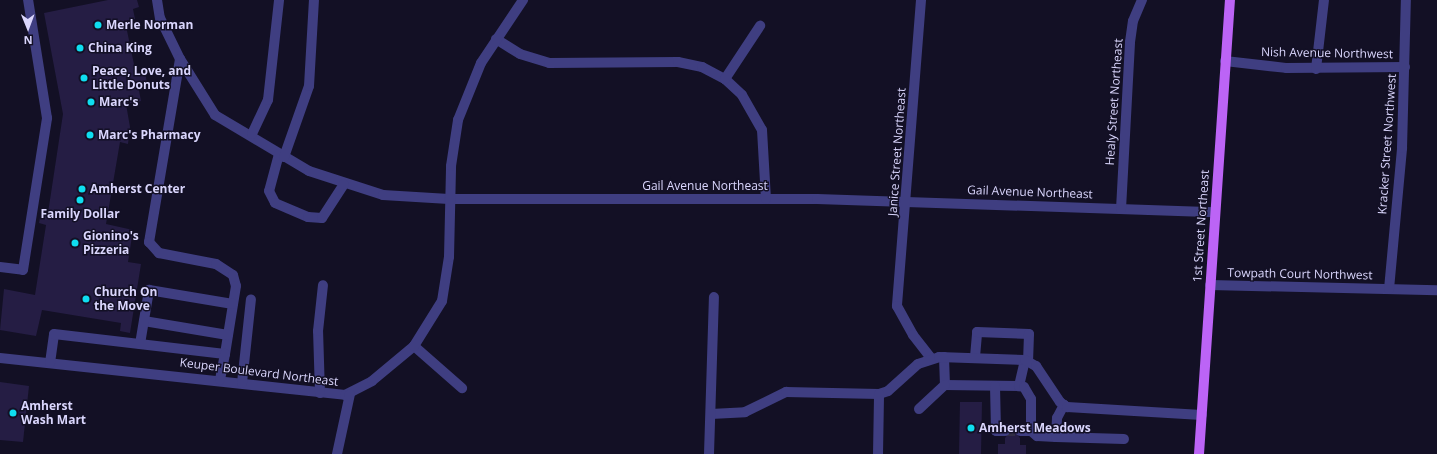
<!DOCTYPE html>
<html>
<head>
<meta charset="utf-8">
<style>
  body { margin:0 }
  #map { position:relative; width:1437px; height:454px; overflow:hidden; background:#131025; font-family:"Open Sans",sans-serif }
  div>[style] { position:absolute }
  [style*='--x'] { left:calc(var(--x)*1px); top:calc(var(--y)*1px); width:calc(var(--w)*1px); rotate:calc(var(--a)*1deg) }
  .building>* { inset:0; background:#251d44 }
  .minor-tunnel>* { height:10px; margin-top:-5px; transform-origin:0; background:repeating-linear-gradient(90deg,#312e45 0 10px,transparent 0 15px) }
  .minor>* { height:10px; margin:-5px; padding:0 5px; transform-origin:5px; border-radius:5px; background:#3f3e81 }
  .major>* { height:10px; margin:-5px; padding:0 5px; transform-origin:5px; border-radius:5px; background:#bc64f6 }
  .dots>* { width:11px; height:11px; translate:-50% -50%; box-sizing:border-box; border:2px solid #131025; border-radius:50% }
  span { translate:-50% -50%; white-space:nowrap; text-align:center; line-height:1.15; -webkit-text-stroke:3px #131025; paint-order:stroke }
  .poi-label { font-size:12px; color:#dad6fd; font-weight:700 }
  .left { translate:0 -50%; text-align:left }
  .street-label { font-size:12px; color:#dad6fd }
  .north { position:absolute; left:8px; top:8px; width:40px; height:40px; -webkit-text-stroke:3px #131025; paint-order:stroke; rotate:179deg; font-size:11px; font-weight:700; line-height:16px; text-align:center; color:#dad6fd }
  .north::after { content:''; display:block; margin:auto; width:14px; height:18px; background:#dad6fd; clip-path:polygon(50% 0,100% 100%,50% 72%,0 100%) }
</style>
</head>
<body>
<div id="map">
  <div class="building">
    <div style="clip-path:polygon(108px 0,137px 0,139px 7px,133px 9px,135px 19px,125px 21px,136px 74px,145px 72px,147px 83px,138px 85px,141px 101px,126px 104px,130px 127px,128px 144px,120px 142px,106px 224px,133px 230px,128px 262px,141px 264px,130px 333px,120px 331px,121px 323px,42px 310px,36px 336px,0 330px,4px 289px,35px 295px,46px 225px,39px 223px,41px 212px,48px 213px,63px 114px,44px 13px)"></div>
    <div style="clip-path:polygon(0 382px,29px 386px,23px 442px,0 440px)"></div>
    <div style="clip-path:polygon(960px 402px,982px 402px,981px 454px,959px 454px)"></div>
    <div style="clip-path:polygon(1005px 424px,1021px 424px,1014px 431px,1020px 438px,1020px 445px,1026px 445px,1026px 454px,998px 454px,998px 444px,1005px 444px,1005px 438px,1011px 431px)"></div>
  </div>
  <div class="minor-tunnel">
    <div style="--x:1005;--y:431;--w:15;--a:0"></div>
  </div>
  <div class="minor">
    <div style="--x:157;--y:0;--w:18;--a:81"></div>
    <div style="--x:160;--y:18;--w:46;--a:64"></div>
    <div style="--x:180;--y:59;--w:66;--a:58"></div>
    <div style="--x:215;--y:115;--w:109;--a:30.8"></div>
    <div style="--x:309;--y:171;--w:78;--a:18"></div>
    <div style="--x:383;--y:195;--w:66;--a:3.5"></div>
    <div style="--x:449;--y:199;--w:368;--a:0"></div>
    <div style="--x:817;--y:199;--w:398;--a:1.9"></div>
    <div style="--x:921;--y:0;--w:307;--a:94.5"></div>
    <div style="--x:897;--y:306;--w:33;--a:61"></div>
    <div style="--x:913;--y:335;--w:29;--a:52"></div>
    <div style="--x:496;--y:39;--w:28;--a:32"></div>
    <div style="--x:520;--y:54;--w:30;--a:17"></div>
    <div style="--x:549;--y:63;--w:129;--a:-0.4"></div>
    <div style="--x:678;--y:62;--w:25;--a:12"></div>
    <div style="--x:702;--y:67;--w:26;--a:28"></div>
    <div style="--x:725;--y:79;--w:23;--a:43"></div>
    <div style="--x:742;--y:95;--w:40;--a:60.3"></div>
    <div style="--x:762;--y:130;--w:69;--a:86.7"></div>
    <div style="--x:180;--y:59;--w:186;--a:99.6"></div>
    <div style="--x:149;--y:242;--w:15;--a:48"></div>
    <div style="--x:159;--y:253;--w:58;--a:10.9"></div>
    <div style="--x:216;--y:264;--w:20;--a:33"></div>
    <div style="--x:233;--y:275;--w:11;--a:75"></div>
    <div style="--x:236;--y:286;--w:69;--a:99.2"></div>
    <div style="--x:1225;--y:61;--w:61;--a:6.5"></div>
    <div style="--x:1286;--y:68;--w:119;--a:-0.5"></div>
    <div style="--x:1316;--y:69;--w:69;--a:-83.4"></div>
    <div style="--x:725;--y:79;--w:64;--a:-56.6"></div>
    <div style="--x:252;--y:134;--w:38;--a:-65"></div>
    <div style="--x:268;--y:100;--w:101;--a:-83.7"></div>
    <div style="--x:279;--y:154;--w:38;--a:105"></div>
    <div style="--x:269;--y:191;--w:13;--a:63"></div>
    <div style="--x:275;--y:203;--w:36;--a:23"></div>
    <div style="--x:308;--y:217;--w:14;--a:4"></div>
    <div style="--x:322;--y:218;--w:40;--a:-57.1"></div>
    <div style="--x:284;--y:157;--w:75;--a:-70.6"></div>
    <div style="--x:309;--y:86;--w:86;--a:-86.7"></div>
    <div style="--x:1121;--y:209;--w:167;--a:-86.9"></div>
    <div style="--x:1130;--y:42;--w:21;--a:-82"></div>
    <div style="--x:1133;--y:21;--w:23;--a:-67"></div>
    <div style="--x:0;--y:267;--w:23;--a:7"></div>
    <div style="--x:23;--y:270;--w:154;--a:-81"></div>
    <div style="--x:47;--y:118;--w:120;--a:-99.1"></div>
    <div style="--x:1210;--y:285;--w:227;--a:1.3"></div>
    <div style="--x:1389;--y:289;--w:142;--a:-84.7"></div>
    <div style="--x:1402;--y:148;--w:148;--a:-88.5"></div>
    <div style="--x:144;--y:321;--w:85;--a:9.5"></div>
    <div style="--x:140;--y:344;--w:55;--a:-80.5"></div>
    <div style="--x:149;--y:290;--w:85;--a:9.5"></div>
    <div style="--x:414;--y:346;--w:64;--a:41.2"></div>
    <div style="--x:944;--y:357;--w:28;--a:88"></div>
    <div style="--x:945;--y:385;--w:74;--a:0.8"></div>
    <div style="--x:975;--y:357;--w:25;--a:-85"></div>
    <div style="--x:977;--y:332;--w:52;--a:2.2"></div>
    <div style="--x:1029;--y:334;--w:27;--a:92"></div>
    <div style="--x:0;--y:358;--w:347;--a:6.1"></div>
    <div style="--x:345;--y:395;--w:30;--a:-27"></div>
    <div style="--x:372;--y:381;--w:55;--a:-39.8"></div>
    <div style="--x:414;--y:346;--w:53;--a:-58.1"></div>
    <div style="--x:442;--y:301;--w:45;--a:-81"></div>
    <div style="--x:449;--y:257;--w:91;--a:-88.7"></div>
    <div style="--x:451;--y:166;--w:47;--a:-81.3"></div>
    <div style="--x:458;--y:120;--w:61;--a:-68"></div>
    <div style="--x:481;--y:63;--w:76;--a:-56.3"></div>
    <div style="--x:1025;--y:360;--w:27;--a:103"></div>
    <div style="--x:1019;--y:386;--w:5;--a:11"></div>
    <div style="--x:1024;--y:387;--w:14;--a:60"></div>
    <div style="--x:1031;--y:399;--w:32;--a:90"></div>
    <div style="--x:1031;--y:431;--w:8;--a:40"></div>
    <div style="--x:1037;--y:436;--w:19;--a:3"></div>
    <div style="--x:1056;--y:437;--w:19;--a:-87"></div>
    <div style="--x:1057;--y:418;--w:15;--a:-62"></div>
    <div style="--x:50;--y:363;--w:29;--a:-82"></div>
    <div style="--x:54;--y:334;--w:172;--a:6.7"></div>
    <div style="--x:225;--y:354;--w:26;--a:101"></div>
    <div style="--x:242;--y:383;--w:84;--a:-83.9"></div>
    <div style="--x:995;--y:386;--w:45;--a:88.7"></div>
    <div style="--x:996;--y:431;--w:9;--a:0"></div>
    <div style="--x:320;--y:393;--w:62;--a:-91.8"></div>
    <div style="--x:318;--y:331;--w:46;--a:-83.8"></div>
    <div style="--x:919;--y:409;--w:35;--a:-43"></div>
    <div style="--x:711;--y:414;--w:34;--a:-3"></div>
    <div style="--x:745;--y:412;--w:46;--a:-26"></div>
    <div style="--x:786;--y:392;--w:93;--a:1.2"></div>
    <div style="--x:879;--y:394;--w:9;--a:-18"></div>
    <div style="--x:888;--y:391;--w:40;--a:-42"></div>
    <div style="--x:918;--y:364;--w:22;--a:-18"></div>
    <div style="--x:939;--y:357;--w:86;--a:2"></div>
    <div style="--x:1025;--y:360;--w:13;--a:29"></div>
    <div style="--x:1036;--y:366;--w:43;--a:56.3"></div>
    <div style="--x:1060;--y:402;--w:9;--a:36"></div>
    <div style="--x:1067;--y:407;--w:135;--a:3.4"></div>
    <div style="--x:1020;--y:431;--w:11;--a:0"></div>
    <div style="--x:1056;--y:437;--w:68;--a:1.7"></div>
    <div style="--x:337;--y:454;--w:61;--a:-77.8"></div>
    <div style="--x:709;--y:454;--w:157;--a:-88.2"></div>
    <div style="--x:878;--y:454;--w:60;--a:-89"></div>
  </div>
  <div class="major">
    <div style="--x:1199;--y:454;--w:455;--a:-86.1"></div>
  </div>
  <div class="dots">
    <div style="left:98px;top:25px;background:#0fdef0"></div>
    <div style="left:80px;top:48px;background:#0fdef0"></div>
    <div style="left:84px;top:78px;background:#0fdef0"></div>
    <div style="left:91px;top:102px;background:#0fdef0"></div>
    <div style="left:90px;top:135px;background:#0fdef0"></div>
    <div style="left:82px;top:189px;background:#0fdef0"></div>
    <div style="left:80px;top:200px;background:#0fdef0"></div>
    <div style="left:75px;top:243px;background:#0fdef0"></div>
    <div style="left:86px;top:299px;background:#0fdef0"></div>
    <div style="left:13px;top:413px;background:#0fdef0"></div>
    <div style="left:971px;top:428px;background:#0fdef0"></div>
  </div>
  <div class="poi-label">
    <span class="left" style="left:106px;top:25px">Merle Norman</span>
    <span class="left" style="left:88px;top:48px">China King</span>
    <span class="left" style="left:92px;top:78px">Peace, Love, and<br>Little Donuts</span>
    <span class="left" style="left:99px;top:102px">Marc's</span>
    <span class="left" style="left:98px;top:135px">Marc's Pharmacy</span>
    <span class="left" style="left:90px;top:189px">Amherst Center</span>
    <span style="left:80px;top:214px">Family Dollar</span>
    <span class="left" style="left:83px;top:243px">Gionino's<br>Pizzeria</span>
    <span class="left" style="left:94px;top:299px">Church On<br>the Move</span>
    <span class="left" style="left:21px;top:413px">Amherst<br>Wash Mart</span>
    <span class="left" style="left:979px;top:428px">Amherst Meadows</span>
  </div>
  <div class="street-label">
    <span style="left:1327px;top:53px;rotate:1deg">Nish Avenue Northwest</span>
    <span style="left:1114px;top:102px;rotate:-86deg">Healy Street Northeast</span>
    <span style="left:1387px;top:144px;rotate:-86deg">Kracker Street Northwest</span>
    <span style="left:897px;top:152px;rotate:-86deg">Janice Street Northeast</span>
    <span style="left:705px;top:186px">Gail Avenue Northeast</span>
    <span style="left:1030px;top:192px;rotate:2deg">Gail Avenue Northeast</span>
    <span style="left:1201px;top:226px;rotate:-86deg">1st Street Northeast</span>
    <span style="left:1300px;top:274px;rotate:1deg">Towpath Court Northwest</span>
    <span style="left:259px;top:372px;rotate:7deg">Keuper Boulevard Northeast</span>
  </div>
  <div class="north">N</div>
</div>
</body>
</html>
